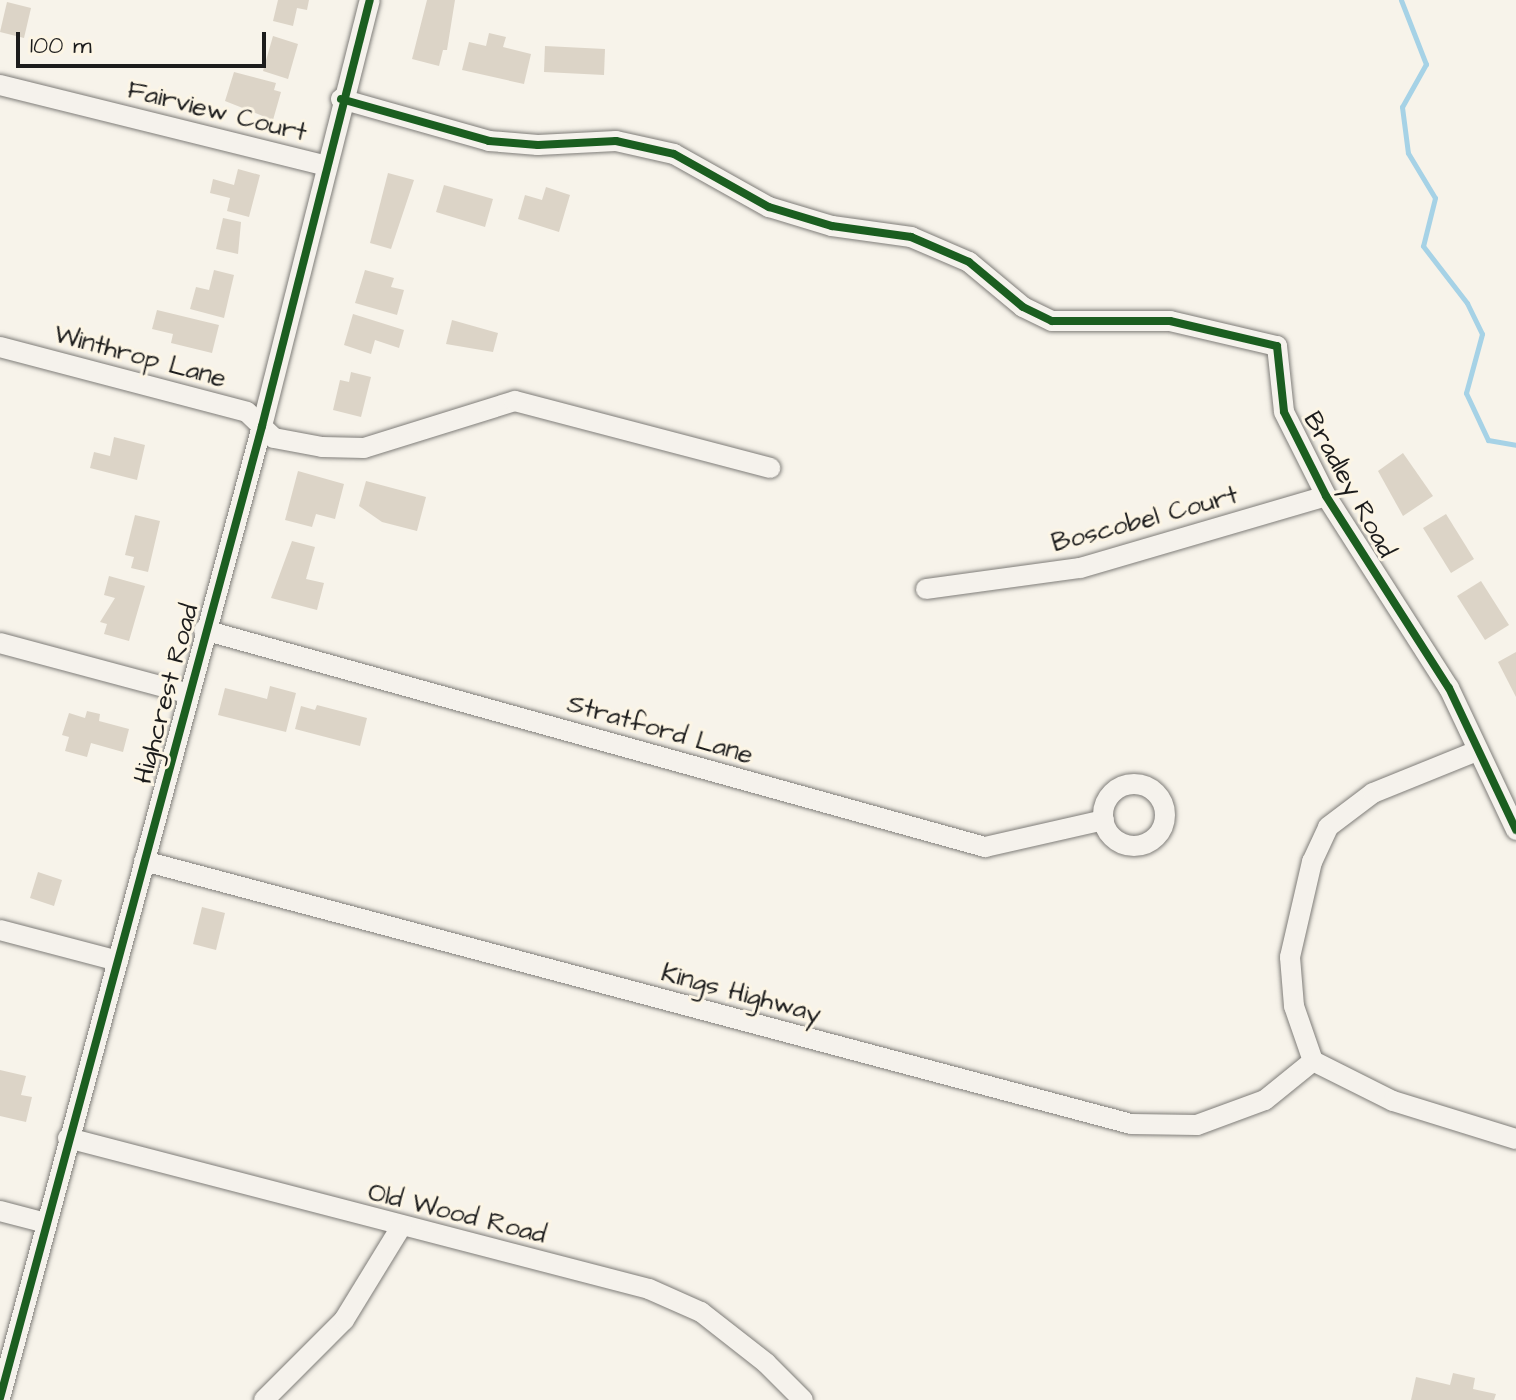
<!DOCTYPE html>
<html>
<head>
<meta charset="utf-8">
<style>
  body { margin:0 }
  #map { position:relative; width:1516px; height:1400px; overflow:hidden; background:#f7f3ea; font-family:"Architects Daughter",sans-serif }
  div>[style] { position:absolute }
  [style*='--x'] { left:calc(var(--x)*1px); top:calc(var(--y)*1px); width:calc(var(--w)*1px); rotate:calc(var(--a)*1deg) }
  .stream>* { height:5px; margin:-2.5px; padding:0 2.5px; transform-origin:2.5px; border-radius:2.5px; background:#a6d2e6 }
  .building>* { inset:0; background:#dcd4c7 }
  .roads { filter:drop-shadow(0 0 2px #7f7d79) drop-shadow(0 0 2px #7f7d79) }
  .minor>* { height:20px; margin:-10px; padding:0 10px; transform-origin:10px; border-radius:10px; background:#f5f2ec }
  .minor>.ring { margin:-10px; padding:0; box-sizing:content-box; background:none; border:20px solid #f5f2ec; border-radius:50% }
  .cycleway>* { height:8px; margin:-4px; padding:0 4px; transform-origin:4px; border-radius:4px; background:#1b5e20 }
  span { translate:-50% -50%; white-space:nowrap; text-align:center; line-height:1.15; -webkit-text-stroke:6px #fcf5e5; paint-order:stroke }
  .street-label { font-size:26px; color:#1c1c1c }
  .scale { position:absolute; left:16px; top:32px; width:250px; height:36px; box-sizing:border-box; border:4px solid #1c1c1c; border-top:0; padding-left:10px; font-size:24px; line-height:28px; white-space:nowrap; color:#1c1c1c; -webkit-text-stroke:6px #fcf5e5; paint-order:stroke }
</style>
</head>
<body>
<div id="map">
  <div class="stream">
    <div style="--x:1401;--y:0;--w:69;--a:68.7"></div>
    <div style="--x:1426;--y:64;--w:49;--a:119.2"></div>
    <div style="--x:1402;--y:107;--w:46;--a:82.6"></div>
    <div style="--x:1408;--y:153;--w:52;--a:59"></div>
    <div style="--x:1435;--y:198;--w:49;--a:104"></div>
    <div style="--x:1423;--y:246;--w:72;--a:52.3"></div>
    <div style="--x:1467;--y:303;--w:34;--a:64"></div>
    <div style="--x:1482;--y:334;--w:61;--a:105.2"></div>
    <div style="--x:1466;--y:393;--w:52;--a:64.9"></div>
    <div style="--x:1488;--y:440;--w:28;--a:10"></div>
  </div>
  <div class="building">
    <div style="clip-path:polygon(278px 0,309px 0,307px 10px,297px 8px,293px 26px,273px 21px)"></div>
    <div style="clip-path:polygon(427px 0,455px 0,447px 50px,443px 50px,439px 66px,412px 59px)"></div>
    <div style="clip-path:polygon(7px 2px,31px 8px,24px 38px,0 32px)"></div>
    <div style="clip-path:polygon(489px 33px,506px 37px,503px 47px,531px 54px,524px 84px,462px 70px,469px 42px,486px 46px)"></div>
    <div style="clip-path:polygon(273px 36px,298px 44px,288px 79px,263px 71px)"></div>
    <div style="clip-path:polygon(545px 46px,605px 49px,604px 75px,544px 72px)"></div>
    <div style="clip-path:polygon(234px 72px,276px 83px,274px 90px,281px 92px,273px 120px,225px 101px)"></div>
    <div style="clip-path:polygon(238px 169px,260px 175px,249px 217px,227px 211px,230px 198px,210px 193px,213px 179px,234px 185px)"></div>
    <div style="clip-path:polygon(388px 173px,414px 180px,391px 249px,370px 243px)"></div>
    <div style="clip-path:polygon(444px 185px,493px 199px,485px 227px,436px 212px)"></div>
    <div style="clip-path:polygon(546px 187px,570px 195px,559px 232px,518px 219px,525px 195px,542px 200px)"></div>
    <div style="clip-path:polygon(223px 218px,241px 222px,238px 254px,216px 249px)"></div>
    <div style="clip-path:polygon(214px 270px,234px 275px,224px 318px,190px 309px,196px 287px,209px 290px)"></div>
    <div style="clip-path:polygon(365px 270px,394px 278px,391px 287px,404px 290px,397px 315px,355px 303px)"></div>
    <div style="clip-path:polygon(157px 310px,219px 325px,212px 353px,171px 343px,173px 334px,152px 329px)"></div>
    <div style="clip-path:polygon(353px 314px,404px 330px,399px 348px,375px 340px,371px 354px,344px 345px)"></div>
    <div style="clip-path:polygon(452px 320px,498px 333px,493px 352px,446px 344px)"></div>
    <div style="clip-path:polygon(351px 372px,371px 377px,361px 417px,333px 410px,340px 380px,349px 382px)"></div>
    <div style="clip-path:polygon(114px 437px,145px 445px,137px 480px,90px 468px,94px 452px,110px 456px)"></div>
    <div style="clip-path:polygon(1403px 453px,1433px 496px,1403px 516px,1378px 471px)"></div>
    <div style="clip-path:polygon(298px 471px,344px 484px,335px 519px,316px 514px,312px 527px,285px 520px)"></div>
    <div style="clip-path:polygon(366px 481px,426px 497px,417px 531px,382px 522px,359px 506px)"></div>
    <div style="clip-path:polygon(1446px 514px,1474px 559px,1451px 573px,1423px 528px)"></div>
    <div style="clip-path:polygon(135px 515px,160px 521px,148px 572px,131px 568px,134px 557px,125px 555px)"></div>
    <div style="clip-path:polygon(292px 541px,315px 547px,306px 579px,324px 583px,317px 610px,271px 598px)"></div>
    <div style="clip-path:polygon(109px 576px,145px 586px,129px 641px,104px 634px,107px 624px,100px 622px,115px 598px,104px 595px)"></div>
    <div style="clip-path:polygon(1481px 581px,1509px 625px,1485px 640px,1457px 596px)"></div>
    <div style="clip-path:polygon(1516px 652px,1516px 697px,1498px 662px)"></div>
    <div style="clip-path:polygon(270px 686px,296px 693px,286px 732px,218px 715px,225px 688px,267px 699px)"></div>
    <div style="clip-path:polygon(317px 705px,367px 718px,360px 746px,295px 729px,301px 706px,315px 710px)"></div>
    <div style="clip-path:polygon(87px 711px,100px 714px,99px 721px,129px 729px,123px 752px,91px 743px,87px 757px,65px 751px,69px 737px,62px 735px,69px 713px,85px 718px)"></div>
    <div style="clip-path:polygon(38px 872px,62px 880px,54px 906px,30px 898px)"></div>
    <div style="clip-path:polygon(202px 907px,225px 913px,216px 950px,193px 944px)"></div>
    <div style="clip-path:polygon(0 1070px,26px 1076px,21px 1095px,32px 1097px,26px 1122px,0 1116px)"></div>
    <div style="clip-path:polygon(1453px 1373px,1475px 1378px,1473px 1389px,1496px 1394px,1494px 1400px,1411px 1400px,1416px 1377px,1450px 1385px)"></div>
  </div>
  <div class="roads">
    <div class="minor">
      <div style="--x:0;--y:85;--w:337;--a:13.9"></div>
      <div style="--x:341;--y:99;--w:154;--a:15.8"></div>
      <div style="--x:489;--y:141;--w:49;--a:4.7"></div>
      <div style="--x:538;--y:145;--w:78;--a:-2.9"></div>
      <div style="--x:616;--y:141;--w:59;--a:12.6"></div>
      <div style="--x:674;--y:154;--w:109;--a:29.2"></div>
      <div style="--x:769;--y:207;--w:66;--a:16.8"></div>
      <div style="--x:832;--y:226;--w:80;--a:7.9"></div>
      <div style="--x:911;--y:237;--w:63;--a:23.3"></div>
      <div style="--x:969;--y:262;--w:70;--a:39.8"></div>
      <div style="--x:1023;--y:307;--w:32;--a:26"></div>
      <div style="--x:1052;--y:321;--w:118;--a:0"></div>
      <div style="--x:1170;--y:321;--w:110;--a:13.2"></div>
      <div style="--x:1277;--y:346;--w:66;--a:83.9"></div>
      <div style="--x:1284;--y:412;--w:94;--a:63.4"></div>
      <div style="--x:1326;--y:496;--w:228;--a:57.4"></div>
      <div style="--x:1449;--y:688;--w:157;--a:64.7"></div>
      <div style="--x:0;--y:347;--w:255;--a:14.7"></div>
      <div style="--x:247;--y:412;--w:37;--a:44"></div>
      <div style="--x:274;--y:438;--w:49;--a:10.6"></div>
      <div style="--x:322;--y:447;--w:42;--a:1.4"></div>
      <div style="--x:364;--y:448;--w:158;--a:-17.3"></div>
      <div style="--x:515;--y:401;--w:264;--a:14.7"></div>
      <div style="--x:926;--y:589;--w:155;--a:-7.8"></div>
      <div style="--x:1080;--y:568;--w:256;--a:-16.3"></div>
      <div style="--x:204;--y:630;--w:811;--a:15.53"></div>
      <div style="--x:985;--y:847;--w:122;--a:-12.8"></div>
      <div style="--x:0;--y:643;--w:194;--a:15"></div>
      <div class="ring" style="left:1103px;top:784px;width:42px;height:42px"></div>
      <div style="--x:144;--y:861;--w:1021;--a:14.92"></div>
      <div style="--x:1131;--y:1124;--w:66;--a:0.9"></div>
      <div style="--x:1197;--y:1125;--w:72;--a:-20.2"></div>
      <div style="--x:1265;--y:1100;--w:62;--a:-39.1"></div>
      <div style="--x:0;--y:930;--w:122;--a:14.7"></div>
      <div style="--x:1313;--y:1061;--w:58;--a:-109.1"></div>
      <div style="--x:1294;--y:1006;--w:49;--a:-94.7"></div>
      <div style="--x:1290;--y:957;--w:98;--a:-77"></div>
      <div style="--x:1312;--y:862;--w:38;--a:-65"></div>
      <div style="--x:1328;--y:827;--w:56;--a:-37.1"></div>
      <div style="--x:1373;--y:793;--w:112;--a:-22"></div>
      <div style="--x:1313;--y:1061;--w:89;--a:26.6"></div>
      <div style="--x:1393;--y:1101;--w:129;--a:17.2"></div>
      <div style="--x:68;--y:1138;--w:600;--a:14.57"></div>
      <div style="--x:649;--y:1289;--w:57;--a:23.9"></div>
      <div style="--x:701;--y:1312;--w:83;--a:38.1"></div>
      <div style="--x:766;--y:1363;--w:52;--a:45"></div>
      <div style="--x:0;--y:1211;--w:48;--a:14.6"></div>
      <div style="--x:0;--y:1398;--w:1007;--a:-74.91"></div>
      <div style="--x:262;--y:426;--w:439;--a:-75.8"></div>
      <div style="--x:264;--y:1400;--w:113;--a:-45"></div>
      <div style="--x:344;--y:1320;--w:109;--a:-58.5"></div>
    </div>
  </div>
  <div class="cycleway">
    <div style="--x:341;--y:99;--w:154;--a:15.8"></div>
    <div style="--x:489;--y:141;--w:49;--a:4.7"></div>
    <div style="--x:538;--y:145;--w:78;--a:-2.9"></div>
    <div style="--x:616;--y:141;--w:59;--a:12.6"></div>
    <div style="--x:674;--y:154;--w:109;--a:29.2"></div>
    <div style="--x:769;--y:207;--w:66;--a:16.8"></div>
    <div style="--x:832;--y:226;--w:80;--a:7.9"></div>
    <div style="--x:911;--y:237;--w:63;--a:23.3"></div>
    <div style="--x:969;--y:262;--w:70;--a:39.8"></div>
    <div style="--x:1023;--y:307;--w:32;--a:26"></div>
    <div style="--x:1052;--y:321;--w:118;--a:0"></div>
    <div style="--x:1170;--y:321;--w:110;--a:13.2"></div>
    <div style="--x:1277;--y:346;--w:66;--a:83.9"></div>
    <div style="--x:1284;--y:412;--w:94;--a:63.4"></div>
    <div style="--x:1326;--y:496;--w:228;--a:57.4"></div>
    <div style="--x:1449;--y:688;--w:157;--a:64.7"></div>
    <div style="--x:0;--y:1398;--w:1007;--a:-74.91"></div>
    <div style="--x:262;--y:426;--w:439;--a:-75.8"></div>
  </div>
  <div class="street-label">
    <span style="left:217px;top:112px;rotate:14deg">Fairview Court</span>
    <span style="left:140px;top:357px;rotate:15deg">Winthrop Lane</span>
    <span style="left:1349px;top:485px;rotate:61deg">Bradley Road</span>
    <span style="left:1145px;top:520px;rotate:-15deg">Boscobel Court</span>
    <span style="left:167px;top:694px;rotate:-75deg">Highcrest Road</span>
    <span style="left:660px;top:730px;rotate:16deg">Stratford Lane</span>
    <span style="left:741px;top:994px;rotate:15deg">Kings Highway</span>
    <span style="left:457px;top:1214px;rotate:14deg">Old Wood Road</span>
  </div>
  <div class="scale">100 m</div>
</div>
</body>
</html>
